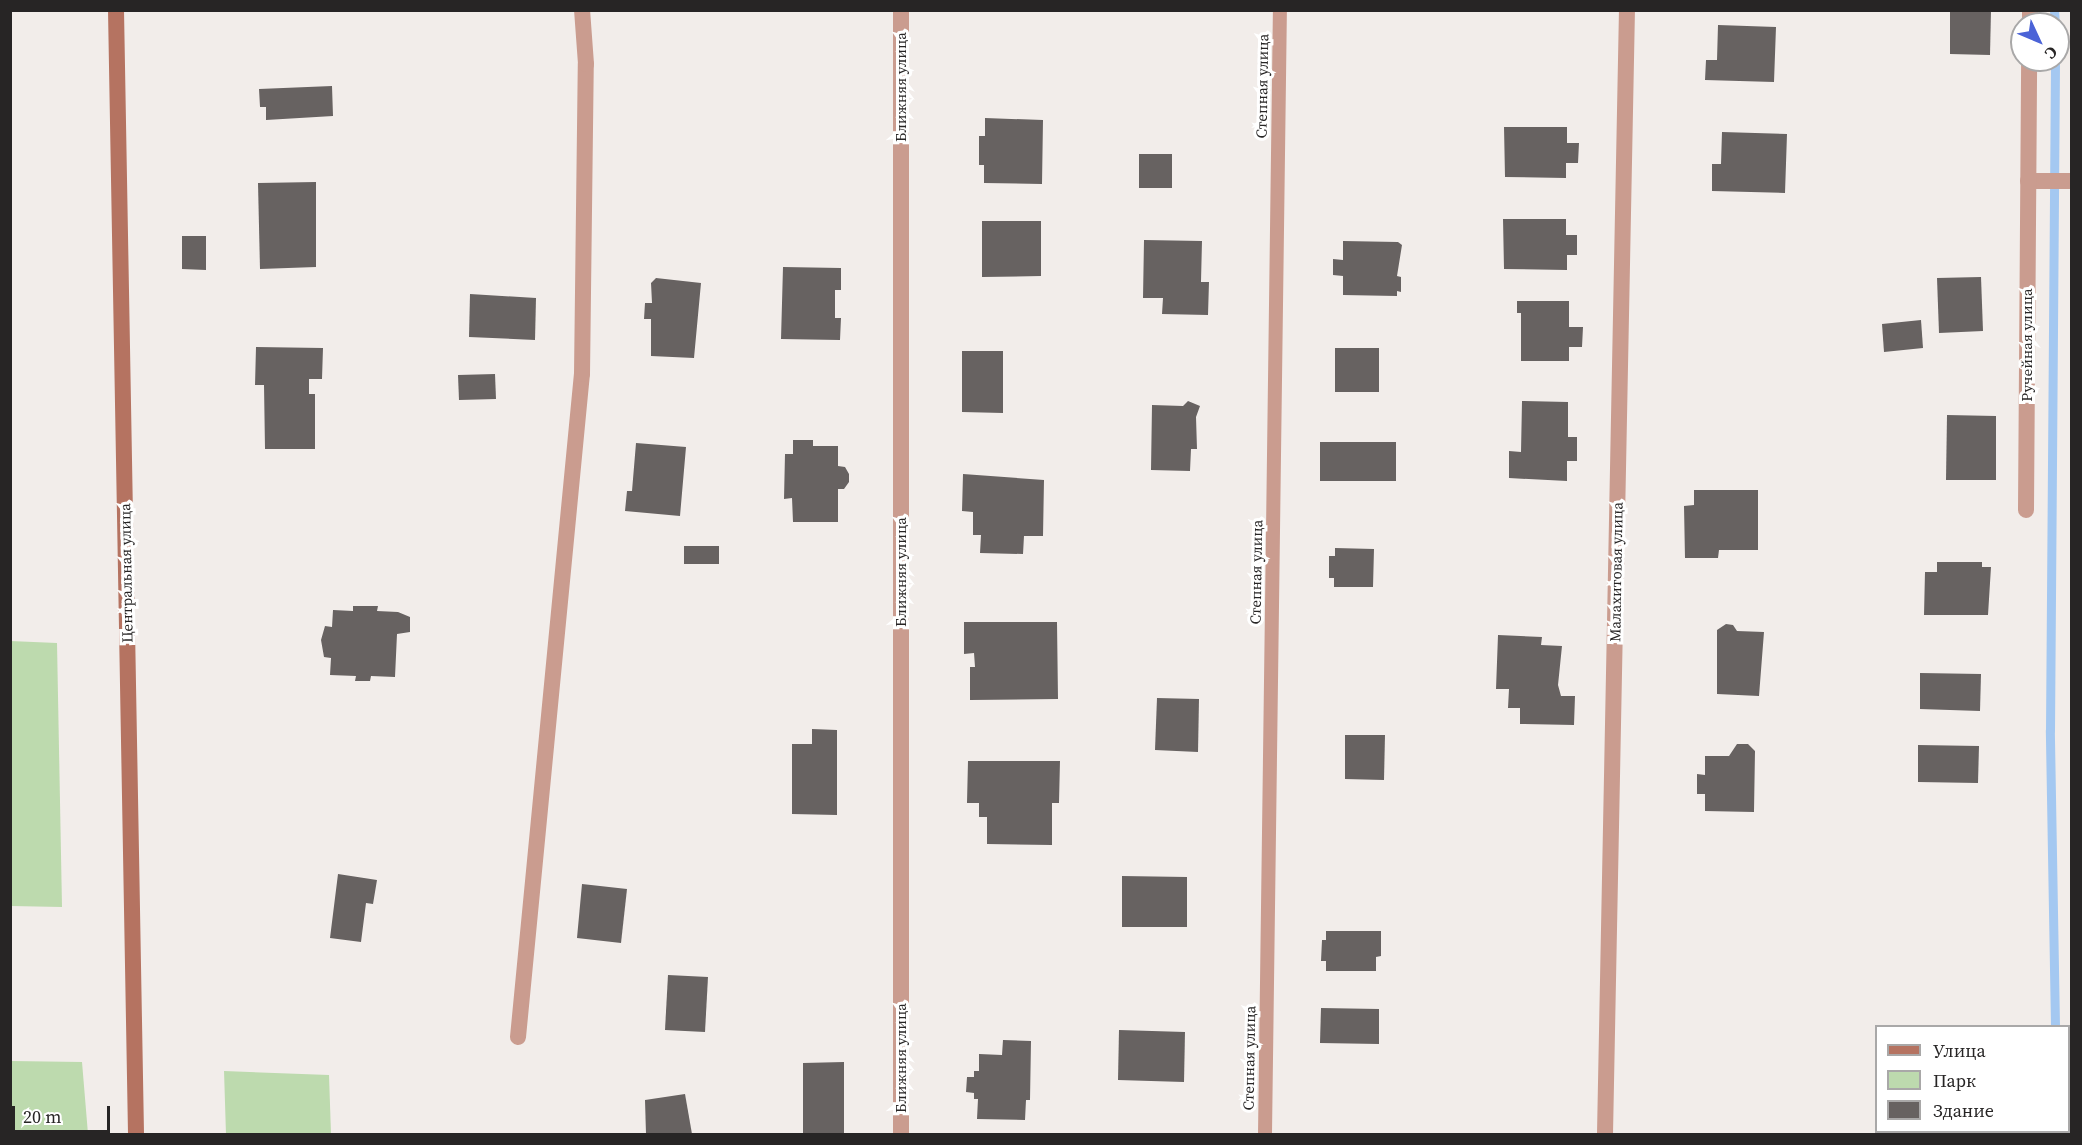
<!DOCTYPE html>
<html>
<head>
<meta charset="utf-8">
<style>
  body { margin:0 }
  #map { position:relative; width:2082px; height:1145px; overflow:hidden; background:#f2edea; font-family:"Source Serif 4",serif }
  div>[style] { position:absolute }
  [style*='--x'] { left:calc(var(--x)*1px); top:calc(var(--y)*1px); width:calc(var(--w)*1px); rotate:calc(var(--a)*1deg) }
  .green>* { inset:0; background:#bddaae }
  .stream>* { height:9px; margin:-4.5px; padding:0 4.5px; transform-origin:4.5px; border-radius:4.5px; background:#a4c8f1 }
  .building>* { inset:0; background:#676261 }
  .service>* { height:14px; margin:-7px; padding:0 7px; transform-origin:7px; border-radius:7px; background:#ca9c8f }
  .minor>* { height:16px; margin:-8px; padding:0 8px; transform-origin:8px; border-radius:8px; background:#ca9c8f }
  .secondary>* { height:16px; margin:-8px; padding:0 8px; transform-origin:8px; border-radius:8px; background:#b57361 }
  span { translate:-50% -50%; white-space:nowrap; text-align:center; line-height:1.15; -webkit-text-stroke:6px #fff; paint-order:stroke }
  .street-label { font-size:15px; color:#272525 }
  .frame { position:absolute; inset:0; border:12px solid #272525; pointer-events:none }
  .legend { position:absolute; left:1875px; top:1025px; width:195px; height:108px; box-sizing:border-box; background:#fff; border:2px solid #a9a8a8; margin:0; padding:8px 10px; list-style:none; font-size:18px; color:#272525 }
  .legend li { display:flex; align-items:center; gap:12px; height:30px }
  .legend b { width:30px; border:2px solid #a9a8a8 }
  .north { position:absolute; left:2010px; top:12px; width:60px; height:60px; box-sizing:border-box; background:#fff; border:2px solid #a9a8a8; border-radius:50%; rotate:134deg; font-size:16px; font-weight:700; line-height:24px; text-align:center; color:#272525 }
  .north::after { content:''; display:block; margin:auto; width:21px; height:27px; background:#4b63d7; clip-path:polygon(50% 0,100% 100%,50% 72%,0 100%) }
  .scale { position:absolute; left:12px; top:1106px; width:98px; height:27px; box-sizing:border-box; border:3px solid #272525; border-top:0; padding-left:8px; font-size:18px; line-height:21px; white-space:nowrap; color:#272525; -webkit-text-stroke:4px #fff; paint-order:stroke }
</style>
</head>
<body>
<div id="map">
  <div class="green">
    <div style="clip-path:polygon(10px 641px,57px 643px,62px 907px,11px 906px)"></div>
    <div style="clip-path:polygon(11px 1061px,82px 1062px,88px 1134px,11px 1134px)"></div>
    <div style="clip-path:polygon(224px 1071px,329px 1075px,331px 1134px,226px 1134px)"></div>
  </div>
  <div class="stream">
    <div style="--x:2054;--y:10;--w:14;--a:86"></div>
    <div style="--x:2055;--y:1026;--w:296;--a:-91"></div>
    <div style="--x:2050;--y:730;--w:670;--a:-89.57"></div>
    <div style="--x:2055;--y:1134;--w:2;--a:-90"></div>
  </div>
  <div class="building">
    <div style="clip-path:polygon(1950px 10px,1991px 10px,1990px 55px,1950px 54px)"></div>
    <div style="clip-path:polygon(1718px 25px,1776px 27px,1774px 82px,1705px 80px,1706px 60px,1717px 60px)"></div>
    <div style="clip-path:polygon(332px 86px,333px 116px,266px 120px,266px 107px,260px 107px,259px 89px)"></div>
    <div style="clip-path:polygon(985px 118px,1043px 120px,1042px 184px,984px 183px,984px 165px,979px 165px,979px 136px,985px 136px)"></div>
    <div style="clip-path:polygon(1504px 127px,1567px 127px,1567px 143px,1579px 143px,1578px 163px,1566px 163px,1566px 178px,1505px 177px)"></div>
    <div style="clip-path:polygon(1722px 132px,1787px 134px,1785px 193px,1712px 191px,1712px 164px,1721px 164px)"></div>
    <div style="clip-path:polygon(1139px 154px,1172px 154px,1172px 188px,1139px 188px)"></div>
    <div style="clip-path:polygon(316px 182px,316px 267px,260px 269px,258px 183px)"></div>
    <div style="clip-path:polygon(1503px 219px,1566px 219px,1566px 235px,1577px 235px,1577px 255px,1567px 255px,1567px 270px,1504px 269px)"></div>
    <div style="clip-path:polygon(982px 221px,1041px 221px,1041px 276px,982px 277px)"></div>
    <div style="clip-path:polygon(182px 236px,206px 236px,206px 270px,182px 269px)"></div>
    <div style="clip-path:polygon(1144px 240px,1202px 241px,1201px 282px,1209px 282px,1208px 315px,1162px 314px,1163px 298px,1143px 298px)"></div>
    <div style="clip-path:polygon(1343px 241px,1398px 242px,1402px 245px,1397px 276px,1401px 277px,1401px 292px,1397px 291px,1397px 296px,1343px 295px,1343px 276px,1333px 275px,1333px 259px,1343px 260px)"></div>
    <div style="clip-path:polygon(783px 267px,841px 268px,841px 290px,835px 290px,835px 318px,841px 318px,840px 340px,781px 339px)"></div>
    <div style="clip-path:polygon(1981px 277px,1983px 331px,1939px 333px,1937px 278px)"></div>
    <div style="clip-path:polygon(656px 278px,701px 283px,694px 358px,651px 356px,651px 319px,644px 319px,645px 303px,652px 303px,651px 283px)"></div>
    <div style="clip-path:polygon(470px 294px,536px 298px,535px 340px,469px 337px)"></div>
    <div style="clip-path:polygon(1517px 301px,1569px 301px,1569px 327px,1583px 327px,1582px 347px,1569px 347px,1569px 361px,1521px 361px,1521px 313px,1517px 313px)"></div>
    <div style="clip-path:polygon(1921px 320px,1923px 348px,1884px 352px,1882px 324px)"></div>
    <div style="clip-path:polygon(256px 347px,323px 348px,322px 379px,309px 379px,309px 394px,315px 394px,315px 449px,265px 449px,264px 385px,255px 385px)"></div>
    <div style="clip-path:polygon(1335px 348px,1379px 348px,1379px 392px,1335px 392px)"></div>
    <div style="clip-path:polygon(962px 351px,1003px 351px,1003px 413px,962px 412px)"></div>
    <div style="clip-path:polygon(495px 374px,496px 399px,459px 400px,458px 375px)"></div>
    <div style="clip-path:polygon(1188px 401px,1200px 406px,1196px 417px,1197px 449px,1191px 449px,1190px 471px,1151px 470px,1152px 405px,1183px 406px)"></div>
    <div style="clip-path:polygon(1522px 401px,1568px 402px,1568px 437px,1577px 437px,1577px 461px,1567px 461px,1567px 481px,1509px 478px,1509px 451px,1521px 452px)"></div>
    <div style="clip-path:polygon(1947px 415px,1996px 416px,1996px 480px,1946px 480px)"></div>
    <div style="clip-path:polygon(793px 440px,813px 440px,813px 446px,838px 446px,838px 466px,845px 467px,849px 474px,849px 482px,844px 489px,838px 489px,838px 522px,793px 522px,792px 498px,784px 499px,785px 454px,793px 454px)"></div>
    <div style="clip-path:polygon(1320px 442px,1396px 442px,1396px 481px,1320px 481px)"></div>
    <div style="clip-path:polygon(636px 443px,686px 447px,680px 516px,625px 511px,627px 491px,632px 491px)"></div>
    <div style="clip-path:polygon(963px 474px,1044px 480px,1043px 536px,1024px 536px,1023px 554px,980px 553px,981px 535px,973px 535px,973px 512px,962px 511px)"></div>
    <div style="clip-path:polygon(1694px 490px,1758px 490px,1758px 550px,1719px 550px,1718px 558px,1685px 558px,1684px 506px,1694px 505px)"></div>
    <div style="clip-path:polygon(684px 546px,719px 546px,719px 564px,684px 564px)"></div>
    <div style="clip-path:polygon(1335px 548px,1374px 549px,1373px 587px,1334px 587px,1334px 578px,1329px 578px,1329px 556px,1335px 556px)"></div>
    <div style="clip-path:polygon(1937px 562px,1982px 562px,1982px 567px,1991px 567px,1988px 615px,1924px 615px,1925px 572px,1937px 572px)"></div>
    <div style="clip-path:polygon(353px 606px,378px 606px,377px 611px,398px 612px,410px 617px,410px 632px,397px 634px,395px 677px,371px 676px,370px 681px,355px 681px,356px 676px,330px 675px,331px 658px,324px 657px,321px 640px,325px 626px,332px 627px,333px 610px,353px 611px)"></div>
    <div style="clip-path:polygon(964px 622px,1057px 622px,1058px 699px,970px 700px,970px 667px,975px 667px,974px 653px,964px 654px)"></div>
    <div style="clip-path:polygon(1726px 624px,1733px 625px,1737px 631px,1764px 632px,1759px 696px,1717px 694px,1717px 630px)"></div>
    <div style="clip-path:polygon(1498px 635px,1542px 637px,1541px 645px,1562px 646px,1558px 685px,1561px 696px,1575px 696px,1574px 725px,1520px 724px,1520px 708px,1508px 708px,1509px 689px,1496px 689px)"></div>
    <div style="clip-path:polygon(1920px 673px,1981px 674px,1980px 711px,1920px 709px)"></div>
    <div style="clip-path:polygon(1157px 698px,1199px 699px,1198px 752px,1155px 750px)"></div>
    <div style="clip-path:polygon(812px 729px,837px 730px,837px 815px,792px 814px,792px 744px,812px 744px)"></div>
    <div style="clip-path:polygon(1345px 735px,1385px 735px,1384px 780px,1345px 779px)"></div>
    <div style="clip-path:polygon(1737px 744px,1748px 744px,1755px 751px,1754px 812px,1705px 811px,1705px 794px,1697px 794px,1697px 774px,1705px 775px,1705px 756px,1729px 756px)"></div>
    <div style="clip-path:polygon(1918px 745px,1979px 746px,1978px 783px,1918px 782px)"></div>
    <div style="clip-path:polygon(968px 761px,1060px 761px,1059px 803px,1052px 803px,1052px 845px,987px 844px,987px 817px,979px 817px,979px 803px,967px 803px)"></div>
    <div style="clip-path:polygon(338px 874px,377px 880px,373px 904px,366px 903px,361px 942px,330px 938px)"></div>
    <div style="clip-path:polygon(1122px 876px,1187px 877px,1187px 927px,1122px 927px)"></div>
    <div style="clip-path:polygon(582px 884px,627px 889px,621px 943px,577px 938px)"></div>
    <div style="clip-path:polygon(1326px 931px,1381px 931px,1381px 956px,1376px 957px,1376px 971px,1326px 971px,1326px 961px,1321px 961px,1322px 940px,1326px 940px)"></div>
    <div style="clip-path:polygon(668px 975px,708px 977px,705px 1032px,665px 1030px)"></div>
    <div style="clip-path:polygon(1321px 1008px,1379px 1009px,1379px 1044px,1320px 1043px)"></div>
    <div style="clip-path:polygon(1119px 1030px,1185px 1032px,1184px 1082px,1118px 1080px)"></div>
    <div style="clip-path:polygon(1003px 1040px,1031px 1041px,1030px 1100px,1026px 1100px,1025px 1120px,977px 1119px,978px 1099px,974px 1099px,974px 1093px,966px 1092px,967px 1077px,974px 1077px,974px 1071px,979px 1071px,979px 1054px,1002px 1055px)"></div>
    <div style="clip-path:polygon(844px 1062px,844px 1133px,803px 1133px,803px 1063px)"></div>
    <div style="clip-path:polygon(685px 1094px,692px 1134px,646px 1134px,645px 1100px)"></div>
  </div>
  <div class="service">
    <div style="--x:1265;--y:1134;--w:1124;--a:-89.24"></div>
  </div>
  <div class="minor">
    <div style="--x:2030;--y:24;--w:14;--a:-90"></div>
    <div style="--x:2028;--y:181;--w:44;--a:0"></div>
    <div style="--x:2026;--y:510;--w:450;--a:-89.6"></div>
    <div style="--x:518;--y:1037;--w:666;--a:-84.49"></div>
    <div style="--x:582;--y:374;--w:310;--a:-89.3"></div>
    <div style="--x:586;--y:64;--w:54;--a:-94.2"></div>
    <div style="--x:901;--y:1134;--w:1124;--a:-90"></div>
    <div style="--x:1605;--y:1134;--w:1124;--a:-88.88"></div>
  </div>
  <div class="secondary">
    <div style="--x:116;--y:10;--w:1124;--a:88.98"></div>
  </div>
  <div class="street-label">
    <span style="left:1262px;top:86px;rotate:-89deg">Степная улица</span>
    <span style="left:901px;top:87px;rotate:-90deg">Ближняя улица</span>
    <span style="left:2027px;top:345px;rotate:-90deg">Ручейная улица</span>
    <span style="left:901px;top:572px;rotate:-90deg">Ближняя улица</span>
    <span style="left:1256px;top:572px;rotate:-89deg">Степная улица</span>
    <span style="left:1616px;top:572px;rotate:-89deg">Малахитовая улица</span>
    <span style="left:126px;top:573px;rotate:-91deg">Центральная улица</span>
    <span style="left:901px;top:1058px;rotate:-90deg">Ближняя улица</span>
    <span style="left:1249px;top:1058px;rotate:-89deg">Степная улица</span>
  </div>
  <div class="frame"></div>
  <ul class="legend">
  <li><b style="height:8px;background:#b57361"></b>Улица</li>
  <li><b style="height:16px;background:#bddaae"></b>Парк</li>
  <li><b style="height:16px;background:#676261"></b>Здание</li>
  </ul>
  <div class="north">С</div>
  <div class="scale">20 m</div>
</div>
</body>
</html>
